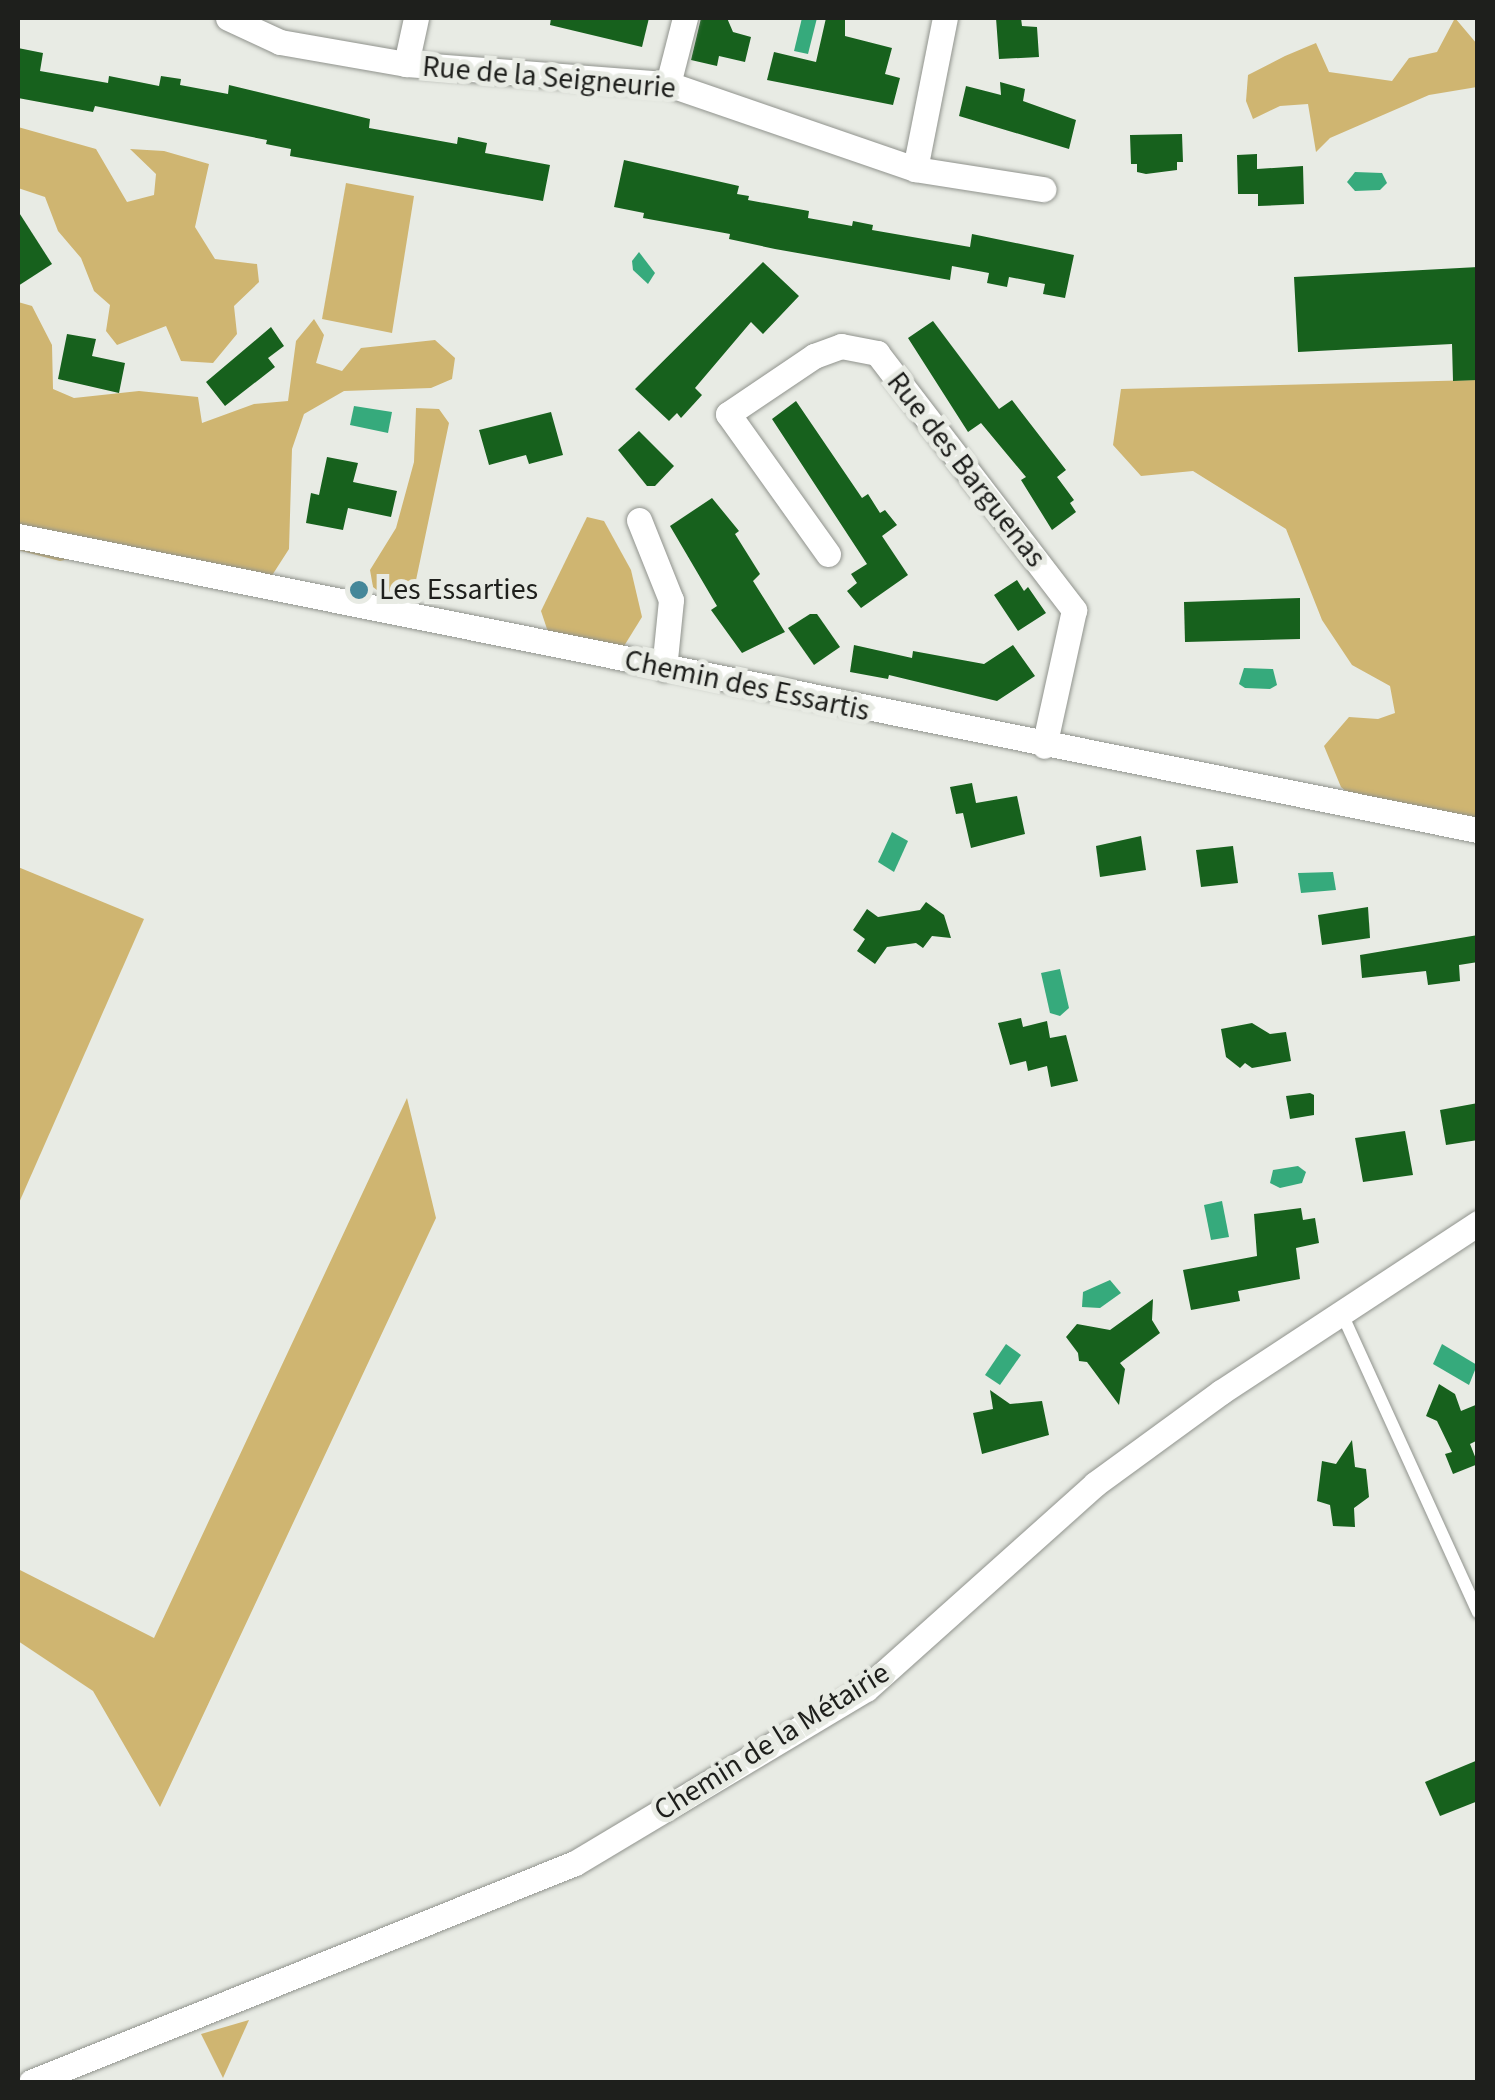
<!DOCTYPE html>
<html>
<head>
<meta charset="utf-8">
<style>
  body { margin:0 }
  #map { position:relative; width:1495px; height:2100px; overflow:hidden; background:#e8ebe4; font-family:"Source Sans 3",sans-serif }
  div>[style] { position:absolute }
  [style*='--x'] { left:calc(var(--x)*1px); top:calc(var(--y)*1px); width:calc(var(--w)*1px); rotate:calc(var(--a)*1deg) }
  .green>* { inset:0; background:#cfb571 }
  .water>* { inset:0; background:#36aa7c }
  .building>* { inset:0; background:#17611d }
  .roads { filter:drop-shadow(0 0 2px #90938d) drop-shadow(0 0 2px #90938d) }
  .service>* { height:12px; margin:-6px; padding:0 6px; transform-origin:6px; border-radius:6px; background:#fff }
  .minor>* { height:25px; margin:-12.5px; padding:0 12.5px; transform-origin:12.5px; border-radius:12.5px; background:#fff }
  .dots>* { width:28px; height:28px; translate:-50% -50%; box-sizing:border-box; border:5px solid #e8ebe4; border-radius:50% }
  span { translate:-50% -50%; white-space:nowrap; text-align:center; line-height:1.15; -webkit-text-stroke:10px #e8ebe4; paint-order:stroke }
  .street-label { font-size:30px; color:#1e1f1c }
  .poi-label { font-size:30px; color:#1e1f1c }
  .left { translate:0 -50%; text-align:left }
  .frame { position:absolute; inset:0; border:20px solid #1e1f1c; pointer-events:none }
</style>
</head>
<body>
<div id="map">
  <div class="green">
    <div style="clip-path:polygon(1455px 18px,1477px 44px,1477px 87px,1429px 95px,1330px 138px,1316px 152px,1308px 104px,1280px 106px,1253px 119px,1246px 101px,1248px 75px,1285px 56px,1316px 43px,1329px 72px,1392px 81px,1409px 58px,1437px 52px)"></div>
    <div style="clip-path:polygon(18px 127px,96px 149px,127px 202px,154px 195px,156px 174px,130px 149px,164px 151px,209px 164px,195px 227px,215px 259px,257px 264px,259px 282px,234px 306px,237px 334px,213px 363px,181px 361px,166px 326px,117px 345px,106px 331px,110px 305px,94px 291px,81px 258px,58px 231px,45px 197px,18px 188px)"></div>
    <div style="clip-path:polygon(346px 183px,414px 196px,392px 333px,322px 319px)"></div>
    <div style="clip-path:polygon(18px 302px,32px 306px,52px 345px,53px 389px,74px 398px,139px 391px,198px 397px,202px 423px,254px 404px,288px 401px,296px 341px,314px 319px,324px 335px,316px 363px,342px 371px,361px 348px,435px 340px,455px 358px,452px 379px,431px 388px,344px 391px,304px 414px,292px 449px,289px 549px,271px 577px,98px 553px,60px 561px,18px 550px)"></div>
    <div style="clip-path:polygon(1477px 380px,1477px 830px,1367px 809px,1341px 787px,1324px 746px,1349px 717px,1378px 719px,1395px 713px,1390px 686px,1352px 665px,1322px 620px,1286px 529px,1193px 471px,1141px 476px,1113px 445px,1121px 389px)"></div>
    <div style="clip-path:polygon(416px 408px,439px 409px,449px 423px,411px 604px,390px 600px,373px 587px,370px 570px,396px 528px,414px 462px)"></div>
    <div style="clip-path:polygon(587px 517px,604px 521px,631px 570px,642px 617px,616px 659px,550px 638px,541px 611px)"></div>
    <div style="clip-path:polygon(18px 867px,144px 919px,18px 1205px)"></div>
    <div style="clip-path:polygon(407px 1098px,436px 1218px,160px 1807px,93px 1691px,18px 1641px,18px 1569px,154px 1638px)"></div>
    <div style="clip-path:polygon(249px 2020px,223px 2078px,201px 2034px)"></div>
  </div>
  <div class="water">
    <div style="clip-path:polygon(802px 18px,817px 18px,808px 54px,794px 51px)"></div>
    <div style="clip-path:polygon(1355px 172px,1382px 173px,1387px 183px,1380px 190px,1355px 191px,1347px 182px)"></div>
    <div style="clip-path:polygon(639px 252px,655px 273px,648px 284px,633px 270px,632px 261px)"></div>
    <div style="clip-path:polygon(354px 406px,392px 412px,388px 433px,350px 425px)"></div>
    <div style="clip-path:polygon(1244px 668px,1273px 669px,1277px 685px,1270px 689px,1245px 688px,1239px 684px)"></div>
    <div style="clip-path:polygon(892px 832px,908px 841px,894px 872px,878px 862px)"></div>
    <div style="clip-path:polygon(1333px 872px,1336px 890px,1301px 893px,1298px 873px)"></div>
    <div style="clip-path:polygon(1060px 969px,1069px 1008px,1060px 1016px,1050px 1013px,1041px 973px)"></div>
    <div style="clip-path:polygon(1298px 1166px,1306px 1172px,1302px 1183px,1280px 1188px,1270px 1183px,1273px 1170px)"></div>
    <div style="clip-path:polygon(1222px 1201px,1229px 1237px,1211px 1240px,1204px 1205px)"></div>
    <div style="clip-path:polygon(1110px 1280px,1121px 1293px,1100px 1308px,1082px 1307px,1083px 1292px)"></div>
    <div style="clip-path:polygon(1006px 1344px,1021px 1355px,1000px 1385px,985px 1375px)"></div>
    <div style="clip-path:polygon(1442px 1344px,1477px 1365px,1469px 1385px,1433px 1364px)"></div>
  </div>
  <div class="building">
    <div style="clip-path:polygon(551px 18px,649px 18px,642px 47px,550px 25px)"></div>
    <div style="clip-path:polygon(701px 18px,727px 18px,733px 32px,751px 37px,745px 62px,719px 56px,717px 66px,691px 60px)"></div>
    <div style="clip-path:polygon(826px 18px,845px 18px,845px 36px,892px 48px,885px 74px,900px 78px,893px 105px,767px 80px,774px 52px,816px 62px)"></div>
    <div style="clip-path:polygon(996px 18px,1021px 18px,1022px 26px,1037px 27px,1039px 57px,999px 59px)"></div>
    <div style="clip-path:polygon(18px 48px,43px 53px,40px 71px,108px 83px,109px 76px,159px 86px,161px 76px,181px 79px,180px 85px,228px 94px,229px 85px,370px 119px,369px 128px,457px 144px,458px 137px,487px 143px,485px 153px,550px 165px,543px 201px,290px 156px,291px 149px,266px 144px,267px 140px,196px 126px,95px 106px,93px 112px,18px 98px)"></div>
    <div style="clip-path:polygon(1000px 82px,1025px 89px,1023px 101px,1076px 120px,1069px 149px,959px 116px,966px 86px,1001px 95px)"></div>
    <div style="clip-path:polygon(1182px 134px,1183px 162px,1177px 162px,1177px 170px,1146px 174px,1137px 172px,1137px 164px,1131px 164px,1130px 135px)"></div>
    <div style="clip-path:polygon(1257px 154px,1257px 169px,1303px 166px,1304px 204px,1258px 206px,1258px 194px,1238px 194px,1237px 155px)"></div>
    <div style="clip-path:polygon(624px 160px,739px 186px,737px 194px,749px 196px,748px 200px,809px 211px,808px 218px,852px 226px,853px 221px,873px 225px,872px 230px,970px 247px,972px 234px,1074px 255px,1065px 298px,1043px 294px,1045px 284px,1009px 277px,1007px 287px,987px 283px,989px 273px,952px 266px,950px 280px,775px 249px,729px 239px,730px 234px,643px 218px,644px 213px,614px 207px)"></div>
    <div style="clip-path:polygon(18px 211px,52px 264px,18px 286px)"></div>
    <div style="clip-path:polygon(763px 262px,799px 296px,763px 334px,751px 322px,695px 388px,702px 395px,681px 418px,677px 413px,669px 421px,635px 389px)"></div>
    <div style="clip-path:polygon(1478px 267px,1478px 380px,1453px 381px,1452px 344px,1298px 352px,1294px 277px)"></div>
    <div style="clip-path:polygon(933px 321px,999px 409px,1012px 400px,1066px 470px,1057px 477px,1074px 500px,1070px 503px,1076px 512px,1052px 530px,1021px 480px,1026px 477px,981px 423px,968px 432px,908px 338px)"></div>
    <div style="clip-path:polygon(271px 327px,284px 346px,268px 358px,275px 367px,225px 406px,206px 382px)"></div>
    <div style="clip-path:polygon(67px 334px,96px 339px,92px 356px,125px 363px,119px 393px,58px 379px)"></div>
    <div style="clip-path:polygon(796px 401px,862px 498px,868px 494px,880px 513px,885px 510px,897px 525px,882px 536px,908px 575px,861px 608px,847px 591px,857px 583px,851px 574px,867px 564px,772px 419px)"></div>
    <div style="clip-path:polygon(551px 412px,563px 455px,529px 464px,526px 455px,489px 465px,479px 430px)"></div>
    <div style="clip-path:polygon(639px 431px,674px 466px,655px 486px,647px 486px,618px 450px)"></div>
    <div style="clip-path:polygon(327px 457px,358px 463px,353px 482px,397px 491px,391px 517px,348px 508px,343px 530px,306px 523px,311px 493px,319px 495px)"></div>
    <div style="clip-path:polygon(712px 498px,739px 531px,735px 534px,760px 574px,753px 581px,785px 632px,742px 653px,711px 610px,717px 606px,670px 526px)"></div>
    <div style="clip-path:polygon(1017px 580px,1024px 591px,1028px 587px,1046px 613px,1018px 631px,994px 595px)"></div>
    <div style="clip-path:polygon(1300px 598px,1300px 639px,1185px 642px,1184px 602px)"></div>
    <div style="clip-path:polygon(810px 614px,817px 614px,840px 647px,814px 665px,788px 628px)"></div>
    <div style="clip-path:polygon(854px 645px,912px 658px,913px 651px,984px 664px,1013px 645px,1035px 676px,997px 701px,889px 675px,888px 679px,850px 672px)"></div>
    <div style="clip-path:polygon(972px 783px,976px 803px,1017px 796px,1025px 834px,971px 848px,963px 813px,956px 814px,950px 787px)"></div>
    <div style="clip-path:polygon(1141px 836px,1146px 870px,1100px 877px,1096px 846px)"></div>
    <div style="clip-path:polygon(1233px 846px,1238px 883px,1201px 887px,1196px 850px)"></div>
    <div style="clip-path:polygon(926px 902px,944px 915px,951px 938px,932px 936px,923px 948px,916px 943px,887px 947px,875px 964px,857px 951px,865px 939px,853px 930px,867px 909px,878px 917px,920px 910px)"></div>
    <div style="clip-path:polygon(1368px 907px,1370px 938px,1322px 945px,1318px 915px)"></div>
    <div style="clip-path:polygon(1478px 935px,1478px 962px,1459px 965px,1460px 981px,1428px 985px,1426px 971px,1362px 978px,1360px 955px)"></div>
    <div style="clip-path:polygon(1021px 1018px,1023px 1027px,1047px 1021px,1050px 1038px,1066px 1035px,1078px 1081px,1051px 1087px,1047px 1066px,1028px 1071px,1026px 1061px,1010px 1065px,998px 1023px)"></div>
    <div style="clip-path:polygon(1252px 1023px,1270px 1034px,1286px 1032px,1291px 1061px,1252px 1068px,1245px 1063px,1240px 1068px,1226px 1057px,1221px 1029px)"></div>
    <div style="clip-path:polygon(1310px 1093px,1314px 1095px,1314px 1115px,1290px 1119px,1286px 1096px)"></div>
    <div style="clip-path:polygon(1478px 1103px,1478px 1140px,1446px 1145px,1440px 1110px)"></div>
    <div style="clip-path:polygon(1405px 1131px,1413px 1175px,1363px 1182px,1355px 1138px)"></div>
    <div style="clip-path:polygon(1301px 1208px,1303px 1220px,1315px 1218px,1319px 1243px,1296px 1248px,1300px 1279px,1238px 1291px,1240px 1301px,1191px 1310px,1183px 1270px,1257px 1256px,1254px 1214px)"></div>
    <div style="clip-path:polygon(1153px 1299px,1152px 1320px,1160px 1333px,1120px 1363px,1125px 1369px,1119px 1405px,1087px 1362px,1079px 1361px,1078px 1353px,1066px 1337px,1077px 1324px,1110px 1330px)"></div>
    <div style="clip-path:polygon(1439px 1384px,1455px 1394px,1461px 1411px,1478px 1404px,1478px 1440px,1470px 1444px,1478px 1464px,1453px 1474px,1445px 1454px,1452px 1452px,1437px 1421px,1426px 1416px)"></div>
    <div style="clip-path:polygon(990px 1390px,1010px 1404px,1042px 1401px,1049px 1435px,982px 1454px,973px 1413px,993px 1409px)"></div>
    <div style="clip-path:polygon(1352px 1440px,1355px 1467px,1366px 1469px,1369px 1497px,1354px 1508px,1355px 1527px,1333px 1526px,1330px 1505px,1317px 1501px,1322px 1461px,1336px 1464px)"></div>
    <div style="clip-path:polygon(1478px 1760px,1478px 1801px,1440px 1816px,1425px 1782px)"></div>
  </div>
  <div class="roads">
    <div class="service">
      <div style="--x:1342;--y:1314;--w:328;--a:65.5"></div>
    </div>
    <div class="minor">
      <div style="--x:228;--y:18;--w:57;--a:24.8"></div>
      <div style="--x:280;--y:42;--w:128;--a:9.9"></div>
      <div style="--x:406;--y:64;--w:263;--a:4.4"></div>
      <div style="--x:668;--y:84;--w:261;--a:19"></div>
      <div style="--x:915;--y:169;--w:130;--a:8.9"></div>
      <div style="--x:406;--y:64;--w:47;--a:-77.7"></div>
      <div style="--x:668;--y:84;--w:68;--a:-75.6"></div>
      <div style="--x:915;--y:169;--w:154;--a:-78.8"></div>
      <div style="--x:639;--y:520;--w:86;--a:68.2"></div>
      <div style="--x:671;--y:600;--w:69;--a:95.8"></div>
      <div style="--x:18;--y:536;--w:1489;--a:11.39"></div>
      <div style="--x:828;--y:554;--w:172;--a:-125.5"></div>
      <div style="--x:728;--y:414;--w:104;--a:-34"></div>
      <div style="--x:814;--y:356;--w:29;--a:-20"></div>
      <div style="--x:841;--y:346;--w:37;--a:11"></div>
      <div style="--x:877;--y:353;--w:324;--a:52.5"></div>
      <div style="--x:1074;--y:610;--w:139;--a:102.4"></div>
      <div style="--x:31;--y:2082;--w:586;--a:-21.93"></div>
      <div style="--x:575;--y:1863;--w:339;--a:-30.9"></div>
      <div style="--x:866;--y:1689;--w:307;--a:-41.8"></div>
      <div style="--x:1095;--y:1484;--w:156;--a:-36.1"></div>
      <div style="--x:1221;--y:1392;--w:308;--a:-33.3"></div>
    </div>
  </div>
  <div class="dots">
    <div style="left:359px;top:590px;background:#458799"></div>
  </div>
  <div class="street-label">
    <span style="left:549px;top:78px;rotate:5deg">Rue de la Seigneurie</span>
    <span style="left:966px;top:470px;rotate:52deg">Rue des Barguenas</span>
    <span style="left:747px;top:686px;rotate:12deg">Chemin des Essartis</span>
    <span style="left:772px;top:1742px;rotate:-32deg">Chemin de la Métairie</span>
  </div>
  <div class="poi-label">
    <span class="left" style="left:379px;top:590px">Les Essarties</span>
  </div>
  <div class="frame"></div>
</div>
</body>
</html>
